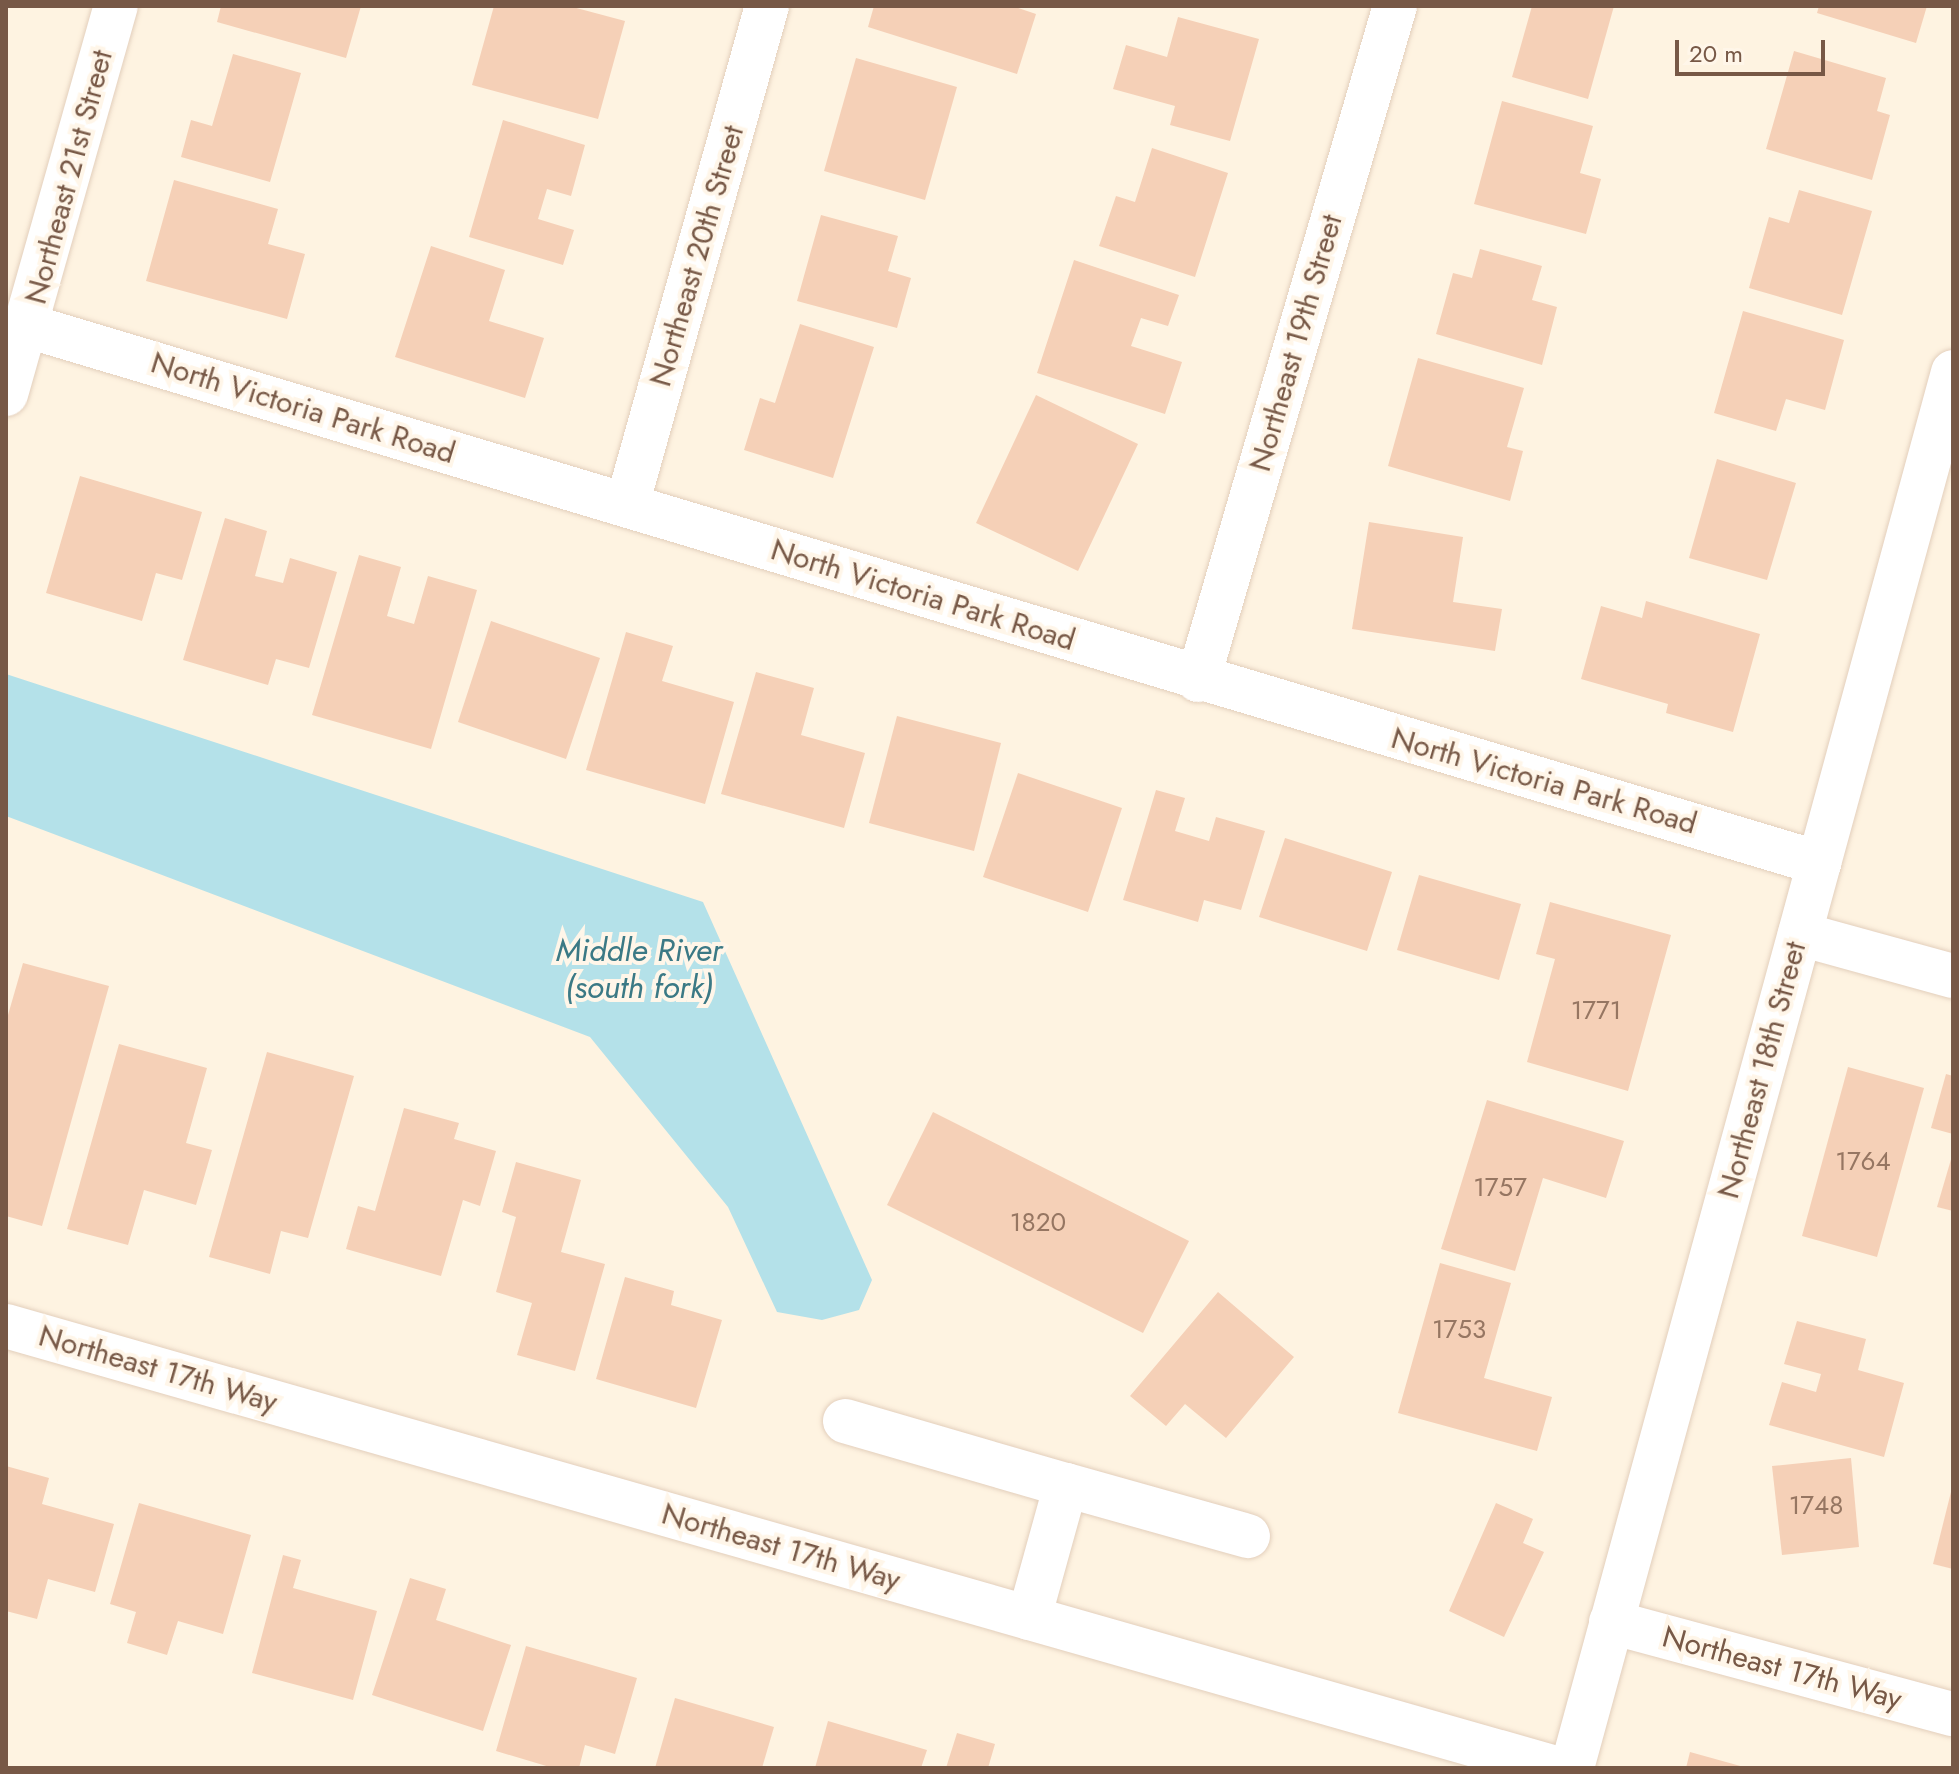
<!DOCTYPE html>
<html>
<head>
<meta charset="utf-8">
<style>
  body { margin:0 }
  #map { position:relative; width:1959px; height:1774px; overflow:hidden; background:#fef3e1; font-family:Jost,sans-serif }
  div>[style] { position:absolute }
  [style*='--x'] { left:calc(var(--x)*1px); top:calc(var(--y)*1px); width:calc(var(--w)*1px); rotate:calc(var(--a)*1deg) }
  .water>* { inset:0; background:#b4e1e9 }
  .building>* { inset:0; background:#f5d0b7 }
  .roads { filter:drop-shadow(0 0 2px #e3cfbc) drop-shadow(0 0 2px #e3cfbc) }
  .minor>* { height:44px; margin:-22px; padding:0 22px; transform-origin:22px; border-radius:22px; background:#fff }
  span { translate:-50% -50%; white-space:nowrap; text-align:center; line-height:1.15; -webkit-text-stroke:8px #fff6e9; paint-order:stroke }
  .number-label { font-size:26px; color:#967662 }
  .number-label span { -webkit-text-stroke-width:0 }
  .street-label { font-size:30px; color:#775846 }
  .water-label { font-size:32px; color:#3b7985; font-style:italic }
  .frame { position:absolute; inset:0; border:8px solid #775846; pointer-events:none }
  .scale { position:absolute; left:1675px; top:40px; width:150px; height:36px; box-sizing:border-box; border:4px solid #775846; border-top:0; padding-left:10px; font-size:24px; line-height:28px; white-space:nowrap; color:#775846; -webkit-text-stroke:6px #fff6e9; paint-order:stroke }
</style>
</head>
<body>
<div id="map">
  <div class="water">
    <div style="clip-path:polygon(6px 674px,703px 902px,872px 1280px,859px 1310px,822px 1320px,777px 1312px,728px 1207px,590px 1037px,6px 816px)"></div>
  </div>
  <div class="building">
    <div style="clip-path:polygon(221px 6px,361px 6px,346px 58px,217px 22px)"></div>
    <div style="clip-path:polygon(494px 6px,569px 6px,625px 21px,598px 119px,472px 85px)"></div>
    <div style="clip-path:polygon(874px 6px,1012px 6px,1036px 14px,1017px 74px,868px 27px)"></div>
    <div style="clip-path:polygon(1532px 6px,1614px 6px,1588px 99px,1512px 77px)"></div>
    <div style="clip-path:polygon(1819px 6px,1927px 6px,1916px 43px,1817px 13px)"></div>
    <div style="clip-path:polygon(1178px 17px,1259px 39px,1230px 141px,1170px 125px,1175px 106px,1113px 89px,1126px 45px,1167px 57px)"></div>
    <div style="clip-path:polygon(1794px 51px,1886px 78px,1877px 111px,1890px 115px,1872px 180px,1766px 149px)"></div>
    <div style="clip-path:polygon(233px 54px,301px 73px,270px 182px,181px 157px,191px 120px,212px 126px)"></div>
    <div style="clip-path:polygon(856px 58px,957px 87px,925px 200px,824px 171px)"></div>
    <div style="clip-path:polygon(1502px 101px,1593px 126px,1580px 173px,1601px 179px,1586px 234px,1474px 204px)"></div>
    <div style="clip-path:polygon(503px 120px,585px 145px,571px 196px,547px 189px,538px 219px,574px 230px,563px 265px,469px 237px)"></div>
    <div style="clip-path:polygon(1152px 148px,1228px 173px,1195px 277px,1099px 246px,1116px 196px,1135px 202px)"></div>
    <div style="clip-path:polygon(174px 180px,278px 209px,268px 244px,305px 254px,287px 319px,146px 281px)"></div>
    <div style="clip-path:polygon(1799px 190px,1872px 211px,1842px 315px,1749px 288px,1769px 217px,1789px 223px)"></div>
    <div style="clip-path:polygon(821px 215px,898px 236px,888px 271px,911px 278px,897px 328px,797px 301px)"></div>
    <div style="clip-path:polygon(431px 246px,505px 270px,489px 321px,544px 338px,525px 398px,395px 357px)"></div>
    <div style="clip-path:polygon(1480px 249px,1542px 266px,1532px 300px,1557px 307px,1542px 365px,1436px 334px,1453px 273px,1472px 278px)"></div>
    <div style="clip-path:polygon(1074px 260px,1179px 295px,1168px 326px,1141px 318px,1131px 346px,1182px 362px,1165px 414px,1037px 373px)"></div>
    <div style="clip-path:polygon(1743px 311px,1844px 340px,1825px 410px,1786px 399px,1776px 431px,1714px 413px)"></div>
    <div style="clip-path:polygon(800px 324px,874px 347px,833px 478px,744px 450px,760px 398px,775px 403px)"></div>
    <div style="clip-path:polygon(1418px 358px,1524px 388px,1507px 447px,1523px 451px,1510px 501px,1388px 466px)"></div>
    <div style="clip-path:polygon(1036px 395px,1138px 444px,1078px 571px,976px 523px)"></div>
    <div style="clip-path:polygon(1717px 459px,1796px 483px,1767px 580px,1689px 558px)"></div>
    <div style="clip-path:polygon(80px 476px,202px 512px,182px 580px,156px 573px,142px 621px,46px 593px)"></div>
    <div style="clip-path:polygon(225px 518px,267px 531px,255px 576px,283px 583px,290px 558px,337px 572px,309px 668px,276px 659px,268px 685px,183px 660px)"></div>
    <div style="clip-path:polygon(1369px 522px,1463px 537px,1453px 602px,1502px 609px,1495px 651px,1352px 629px)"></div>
    <div style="clip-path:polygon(359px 555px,401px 567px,387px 616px,414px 624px,428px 576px,477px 590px,431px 749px,312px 715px)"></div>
    <div style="clip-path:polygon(1646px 601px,1760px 634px,1733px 732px,1666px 713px,1668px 704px,1581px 679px,1601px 606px,1642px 618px)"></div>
    <div style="clip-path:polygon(491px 621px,600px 658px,566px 759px,458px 722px)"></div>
    <div style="clip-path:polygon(626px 632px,673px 646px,662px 681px,734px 702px,705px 804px,586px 770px)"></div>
    <div style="clip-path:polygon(756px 672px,814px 688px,801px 735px,865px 753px,844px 828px,721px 794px)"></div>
    <div style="clip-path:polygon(897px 716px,1001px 743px,974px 851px,869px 823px)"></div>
    <div style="clip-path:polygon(1018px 773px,1122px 808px,1088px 912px,983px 877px)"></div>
    <div style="clip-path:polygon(1156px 790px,1185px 798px,1175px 831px,1209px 841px,1216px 817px,1265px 831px,1241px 910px,1204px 900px,1198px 922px,1123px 900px)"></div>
    <div style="clip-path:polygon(1285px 838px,1392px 872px,1367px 951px,1259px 917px)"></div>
    <div style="clip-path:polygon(1419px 875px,1521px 904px,1499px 980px,1397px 950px)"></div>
    <div style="clip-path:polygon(1550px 902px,1671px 935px,1628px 1091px,1527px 1062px,1555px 959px,1536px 954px)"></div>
    <div style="clip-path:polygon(23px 963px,109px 986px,42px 1226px,6px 1216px,6px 1022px)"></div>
    <div style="clip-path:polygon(119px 1044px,207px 1068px,186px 1143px,212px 1150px,196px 1205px,144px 1190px,128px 1245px,67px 1229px)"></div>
    <div style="clip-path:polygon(267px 1052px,354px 1076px,308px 1238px,281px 1231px,270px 1274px,209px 1257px)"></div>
    <div style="clip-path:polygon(1848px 1067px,1924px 1088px,1877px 1257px,1802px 1236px)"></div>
    <div style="clip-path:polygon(1946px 1074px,1953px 1076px,1953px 1134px,1931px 1128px)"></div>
    <div style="clip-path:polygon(1487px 1100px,1624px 1141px,1606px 1198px,1543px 1178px,1515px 1271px,1441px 1249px)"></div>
    <div style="clip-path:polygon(404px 1108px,459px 1123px,454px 1139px,496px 1151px,480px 1206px,463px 1200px,441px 1276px,346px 1249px,358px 1206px,375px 1211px)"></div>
    <div style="clip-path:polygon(933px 1112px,1189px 1241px,1143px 1333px,887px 1205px)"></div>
    <div style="clip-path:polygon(1952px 1156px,1953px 1156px,1953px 1211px,1937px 1207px)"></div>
    <div style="clip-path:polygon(516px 1162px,581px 1180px,561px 1252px,605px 1264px,575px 1371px,517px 1355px,532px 1303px,496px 1292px,516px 1217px,502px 1212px)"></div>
    <div style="clip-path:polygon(1440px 1263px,1511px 1283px,1484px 1378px,1552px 1397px,1537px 1451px,1398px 1413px)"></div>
    <div style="clip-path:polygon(625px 1277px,674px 1291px,671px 1305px,722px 1320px,696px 1408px,596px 1379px)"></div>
    <div style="clip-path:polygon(1218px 1292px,1294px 1357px,1226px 1438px,1185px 1404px,1166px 1426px,1130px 1396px)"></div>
    <div style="clip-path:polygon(1797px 1321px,1866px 1339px,1858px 1370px,1904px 1383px,1884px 1457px,1769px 1425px,1782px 1382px,1816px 1392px,1821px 1374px,1784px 1364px)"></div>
    <div style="clip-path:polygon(1851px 1458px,1859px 1547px,1782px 1555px,1772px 1466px)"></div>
    <div style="clip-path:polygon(6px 1466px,49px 1478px,42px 1504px,114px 1524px,95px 1592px,48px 1579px,37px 1619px,6px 1611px)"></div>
    <div style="clip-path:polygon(1952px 1488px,1953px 1488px,1953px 1569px,1933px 1564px)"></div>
    <div style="clip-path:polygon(139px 1503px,251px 1535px,223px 1634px,178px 1621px,167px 1655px,127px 1643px,136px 1612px,110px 1604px)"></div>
    <div style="clip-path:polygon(1496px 1503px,1533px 1519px,1523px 1543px,1544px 1552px,1504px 1637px,1449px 1611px)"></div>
    <div style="clip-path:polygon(283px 1555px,301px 1560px,293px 1588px,377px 1611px,353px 1700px,252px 1673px)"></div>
    <div style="clip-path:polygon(410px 1578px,446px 1589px,436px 1620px,511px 1645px,483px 1731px,372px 1695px)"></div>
    <div style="clip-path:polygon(526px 1646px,637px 1678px,615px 1754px,585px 1745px,579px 1768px,553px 1768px,496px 1751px)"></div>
    <div style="clip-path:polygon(675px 1698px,774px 1727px,762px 1768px,655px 1768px)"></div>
    <div style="clip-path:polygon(828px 1721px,927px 1750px,921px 1768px,815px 1768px)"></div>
    <div style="clip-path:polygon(957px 1733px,995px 1744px,988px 1768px,946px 1768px)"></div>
    <div style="clip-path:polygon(1690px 1752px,1744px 1767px,1743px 1768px,1686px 1768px)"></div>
  </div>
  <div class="roads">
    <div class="minor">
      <div style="--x:28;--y:326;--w:1870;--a:16.69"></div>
      <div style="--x:6;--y:394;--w:403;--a:-74.2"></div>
      <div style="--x:627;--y:505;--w:518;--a:-74.33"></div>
      <div style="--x:1198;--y:680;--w:702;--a:-73.71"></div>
      <div style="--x:1800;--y:934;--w:159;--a:15.4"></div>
      <div style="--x:6;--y:1326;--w:1612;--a:15.92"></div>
      <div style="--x:845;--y:1421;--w:230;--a:16.2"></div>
      <div style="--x:1029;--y:1618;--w:138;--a:-74.5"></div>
      <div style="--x:1066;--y:1485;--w:189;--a:15.7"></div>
      <div style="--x:1611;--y:1622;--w:354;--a:15.1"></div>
      <div style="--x:1572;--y:1768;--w:1447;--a:-74.73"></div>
    </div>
  </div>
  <div class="number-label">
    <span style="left:1596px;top:1011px">1771</span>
    <span style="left:1863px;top:1162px">1764</span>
    <span style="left:1500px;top:1188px">1757</span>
    <span style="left:1038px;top:1223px">1820</span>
    <span style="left:1459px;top:1330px">1753</span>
    <span style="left:1816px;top:1506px">1748</span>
  </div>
  <div class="street-label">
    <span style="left:69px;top:177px;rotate:-75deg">Northeast 21st Street</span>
    <span style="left:697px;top:256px;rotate:-74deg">Northeast 20th Street</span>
    <span style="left:1296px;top:343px;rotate:-74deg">Northeast 19th Street</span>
    <span style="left:303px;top:408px;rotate:17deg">North Victoria Park Road</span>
    <span style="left:923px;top:595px;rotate:17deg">North Victoria Park Road</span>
    <span style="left:1544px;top:781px;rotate:16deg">North Victoria Park Road</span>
    <span style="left:1762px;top:1070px;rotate:-75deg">Northeast 18th Street</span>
    <span style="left:158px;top:1369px;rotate:16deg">Northeast 17th Way</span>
    <span style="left:781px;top:1547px;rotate:16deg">Northeast 17th Way</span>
    <span style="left:1782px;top:1668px;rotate:15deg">Northeast 17th Way</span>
  </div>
  <div class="water-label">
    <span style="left:639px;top:969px">Middle River<br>(south fork)</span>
  </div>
  <div class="frame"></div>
  <div class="scale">20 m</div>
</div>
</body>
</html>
